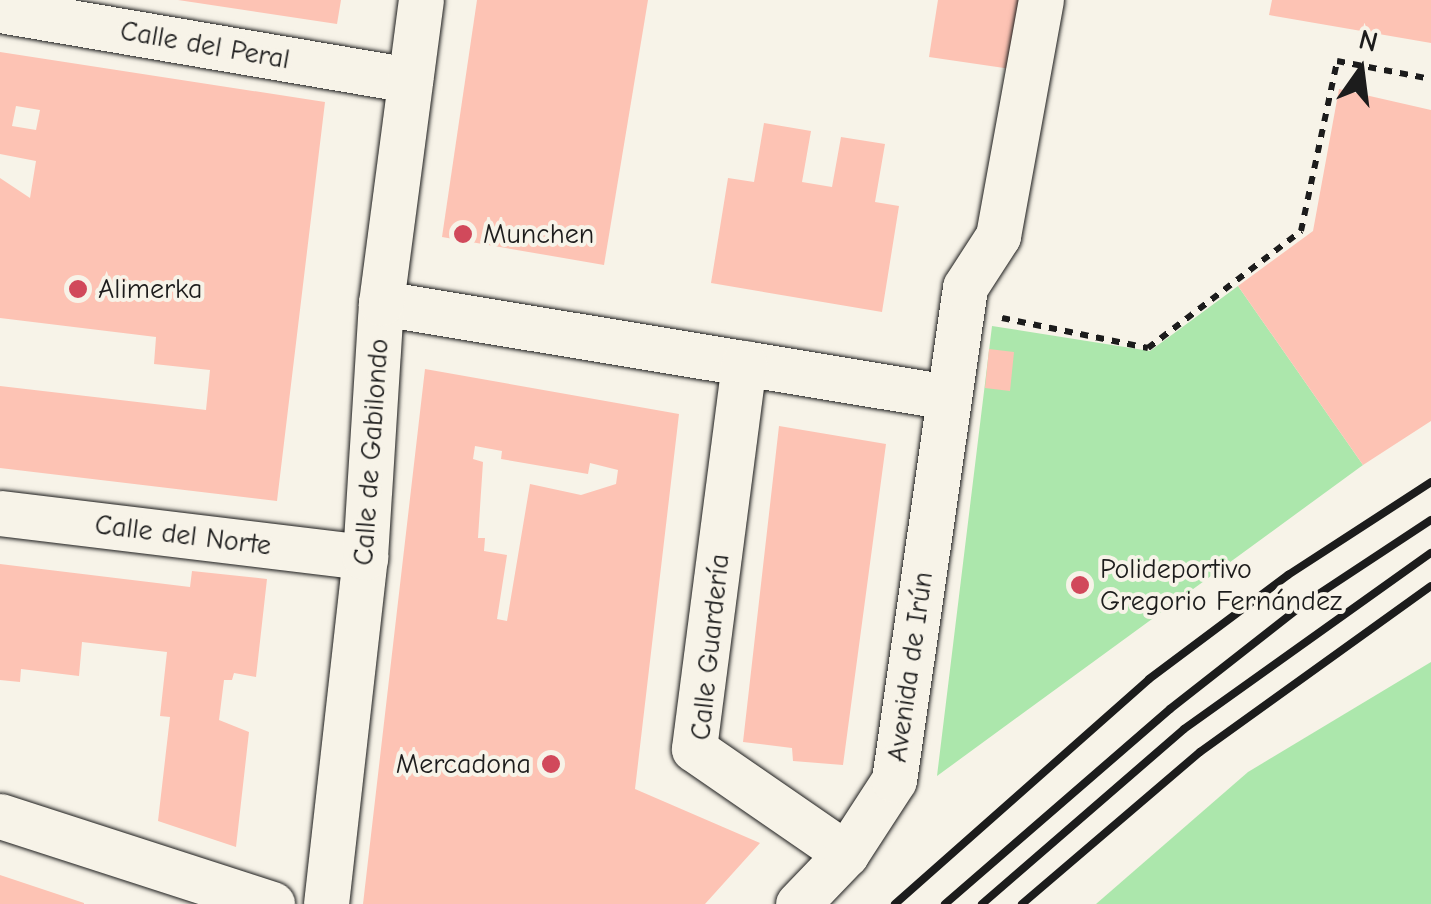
<!DOCTYPE html>
<html>
<head>
<meta charset="utf-8">
<style>
  body { margin:0 }
  #map { position:relative; width:1431px; height:904px; overflow:hidden; background:#f7f3e8; font-family:"Comic Neue",sans-serif }
  div>[style] { position:absolute }
  [style*='--x'] { left:calc(var(--x)*1px); top:calc(var(--y)*1px); width:calc(var(--w)*1px); rotate:calc(var(--a)*1deg) }
  .green>* { inset:0; background:#ace7ac }
  .building>* { inset:0; background:#fdc3b4 }
  .path>* { height:6px; margin-top:-3px; transform-origin:0; background:repeating-linear-gradient(90deg,#1c1c1c 0 8px,transparent 0 16px) }
  .roads { filter:drop-shadow(0 0 2px #1c1c1c) drop-shadow(0 0 2px #1c1c1c) }
  .minor>* { height:45px; margin:-22.5px; padding:0 22.5px; transform-origin:22.5px; border-radius:22.5px; background:#f7f3e8 }
  .rail>* { height:8px; margin:-4px; padding:0 4px; transform-origin:4px; border-radius:4px; background:#1c1c1c }
  .dots>* { width:28px; height:28px; translate:-50% -50%; box-sizing:border-box; border:5px solid #f7f3e8; border-radius:50% }
  span { translate:-50% -50%; white-space:nowrap; text-align:center; line-height:1.15; -webkit-text-stroke:8px #f7f3e8; paint-order:stroke }
  .street-label { font-size:28px; color:#1c1c1c }
  .poi-label { font-size:28px; color:#1c1c1c }
  .left { translate:0 -50%; text-align:left }
  .right { translate:-100% -50%; text-align:right }
  .north { position:absolute; left:1311px; top:20px; width:100px; height:100px; -webkit-text-stroke:8px #f7f3e8; paint-order:stroke; rotate:14deg; font-size:28px; font-weight:700; line-height:40px; text-align:center; color:#1c1c1c }
  .north::after { content:''; display:block; margin:auto; width:35px; height:45px; background:#1c1c1c; clip-path:polygon(50% 0,100% 100%,50% 72%,0 100%) }
</style>
</head>
<body>
<div id="map">
  <div class="green">
    <div style="clip-path:polygon(1238px 286px,1363px 465px,937px 776px,992px 326px,1150px 351px)"></div>
    <div style="clip-path:polygon(1431px 662px,1431px 904px,1096px 904px,1248px 772px)"></div>
  </div>
  <div class="building">
    <div style="clip-path:polygon(178px 0,341px 0,337px 24px)"></div>
    <div style="clip-path:polygon(477px 0,648px 0,604px 265px,442px 237px)"></div>
    <div style="clip-path:polygon(938px 0,1022px 0,1011px 69px,929px 57px)"></div>
    <div style="clip-path:polygon(1272px 0,1431px 0,1431px 43px,1269px 15px)"></div>
    <div style="clip-path:polygon(evenodd,0 52px,325px 102px,277px 501px,0 468px,0 386px,206px 410px,210px 370px,154px 364px,156px 337px,0 318px,0 178px,30px 198px,36px 161px,0 154px,0 52px,16px 106px,40px 110px,36px 130px,12px 126px,16px 106px)"></div>
    <div style="clip-path:polygon(1339px 89px,1431px 110px,1431px 421px,1363px 465px,1238px 286px,1313px 231px)"></div>
    <div style="clip-path:polygon(764px 123px,811px 131px,802px 182px,832px 187px,841px 137px,885px 144px,875px 202px,899px 206px,882px 312px,711px 283px,728px 178px,754px 182px)"></div>
    <div style="clip-path:polygon(989px 349px,1014px 352px,1010px 391px,985px 388px)"></div>
    <div style="clip-path:polygon(evenodd,425px 369px,679px 414px,635px 789px,760px 843px,705px 904px,363px 904px,425px 369px,475px 446px,502px 451px,501px 459px,588px 474px,590px 463px,618px 470px,616px 484px,581px 495px,530px 484px,507px 621px,497px 619px,507px 555px,484px 551px,485px 538px,478px 538px,483px 462px,473px 459px,475px 446px)"></div>
    <div style="clip-path:polygon(779px 426px,886px 444px,843px 765px,793px 761px,792px 748px,743px 742px)"></div>
    <div style="clip-path:polygon(0 564px,190px 587px,192px 571px,267px 579px,256px 677px,234px 673px,232px 680px,224px 680px,219px 720px,249px 732px,236px 847px,158px 821px,170px 717px,160px 716px,167px 652px,82px 642px,79px 676px,21px 669px,20px 682px,0 680px)"></div>
    <div style="clip-path:polygon(0 875px,84px 903px,84px 904px,0 904px)"></div>
  </div>
  <div class="path">
    <div style="--x:1002;--y:318;--w:149;--a:11.6"></div>
    <div style="--x:1148;--y:348;--w:193;--a:-37.4"></div>
    <div style="--x:1301;--y:231;--w:174;--a:-78"></div>
    <div style="--x:1337;--y:61;--w:96;--a:10.8"></div>
  </div>
  <div class="roads">
    <div class="minor">
      <div style="--x:0;--y:10;--w:416;--a:9.7"></div>
      <div style="--x:381;--y:303;--w:575;--a:9.41"></div>
      <div style="--x:744;--y:363;--w:389;--a:97.4"></div>
      <div style="--x:694;--y:749;--w:185;--a:34.6"></div>
      <div style="--x:0;--y:513;--w:368;--a:6.9"></div>
      <div style="--x:0;--y:816;--w:286;--a:17.9"></div>
      <div style="--x:326;--y:904;--w:349;--a:-83.6"></div>
      <div style="--x:365;--y:557;--w:255;--a:-86.4"></div>
      <div style="--x:381;--y:303;--w:306;--a:-82.5"></div>
      <div style="--x:798;--y:904;--w:69;--a:-46.2"></div>
      <div style="--x:846;--y:854;--w:88;--a:-57"></div>
      <div style="--x:894;--y:780;--w:498;--a:-81.8"></div>
      <div style="--x:965;--y:287;--w:61;--a:-57.1"></div>
      <div style="--x:998;--y:236;--w:240;--a:-79.7"></div>
    </div>
  </div>
  <div class="rail">
    <div style="--x:895;--y:904;--w:339;--a:-41.5"></div>
    <div style="--x:1149;--y:679;--w:174;--a:-36.8"></div>
    <div style="--x:1288;--y:575;--w:171;--a:-33"></div>
    <div style="--x:945;--y:904;--w:298;--a:-40.9"></div>
    <div style="--x:1170;--y:709;--w:172;--a:-38.1"></div>
    <div style="--x:1305;--y:603;--w:151;--a:-33.4"></div>
    <div style="--x:982;--y:904;--w:267;--a:-40.9"></div>
    <div style="--x:1184;--y:729;--w:303;--a:-35.5"></div>
    <div style="--x:1022;--y:904;--w:234;--a:-40.5"></div>
    <div style="--x:1200;--y:752;--w:284;--a:-35.7"></div>
  </div>
  <div class="dots">
    <div style="left:463px;top:234px;background:#d1495b"></div>
    <div style="left:78px;top:289px;background:#d1495b"></div>
    <div style="left:1080px;top:585px;background:#d1495b"></div>
    <div style="left:551px;top:764px;background:#d1495b"></div>
  </div>
  <div class="street-label">
    <span style="left:205px;top:45px;rotate:10deg">Calle del Peral</span>
    <span style="left:371px;top:452px;rotate:-86deg">Calle de Gabilondo</span>
    <span style="left:183px;top:535px;rotate:7deg">Calle del Norte</span>
    <span style="left:710px;top:647px;rotate:-84deg">Calle Guardería</span>
    <span style="left:910px;top:667px;rotate:-82deg">Avenida de Irún</span>
  </div>
  <div class="poi-label">
    <span class="left" style="left:483px;top:234px">Munchen</span>
    <span class="left" style="left:98px;top:289px">Alimerka</span>
    <span class="left" style="left:1100px;top:585px">Polideportivo<br>Gregorio Fernández</span>
    <span class="right" style="left:531px;top:764px">Mercadona</span>
  </div>
  <div class="north">N</div>
</div>
</body>
</html>
